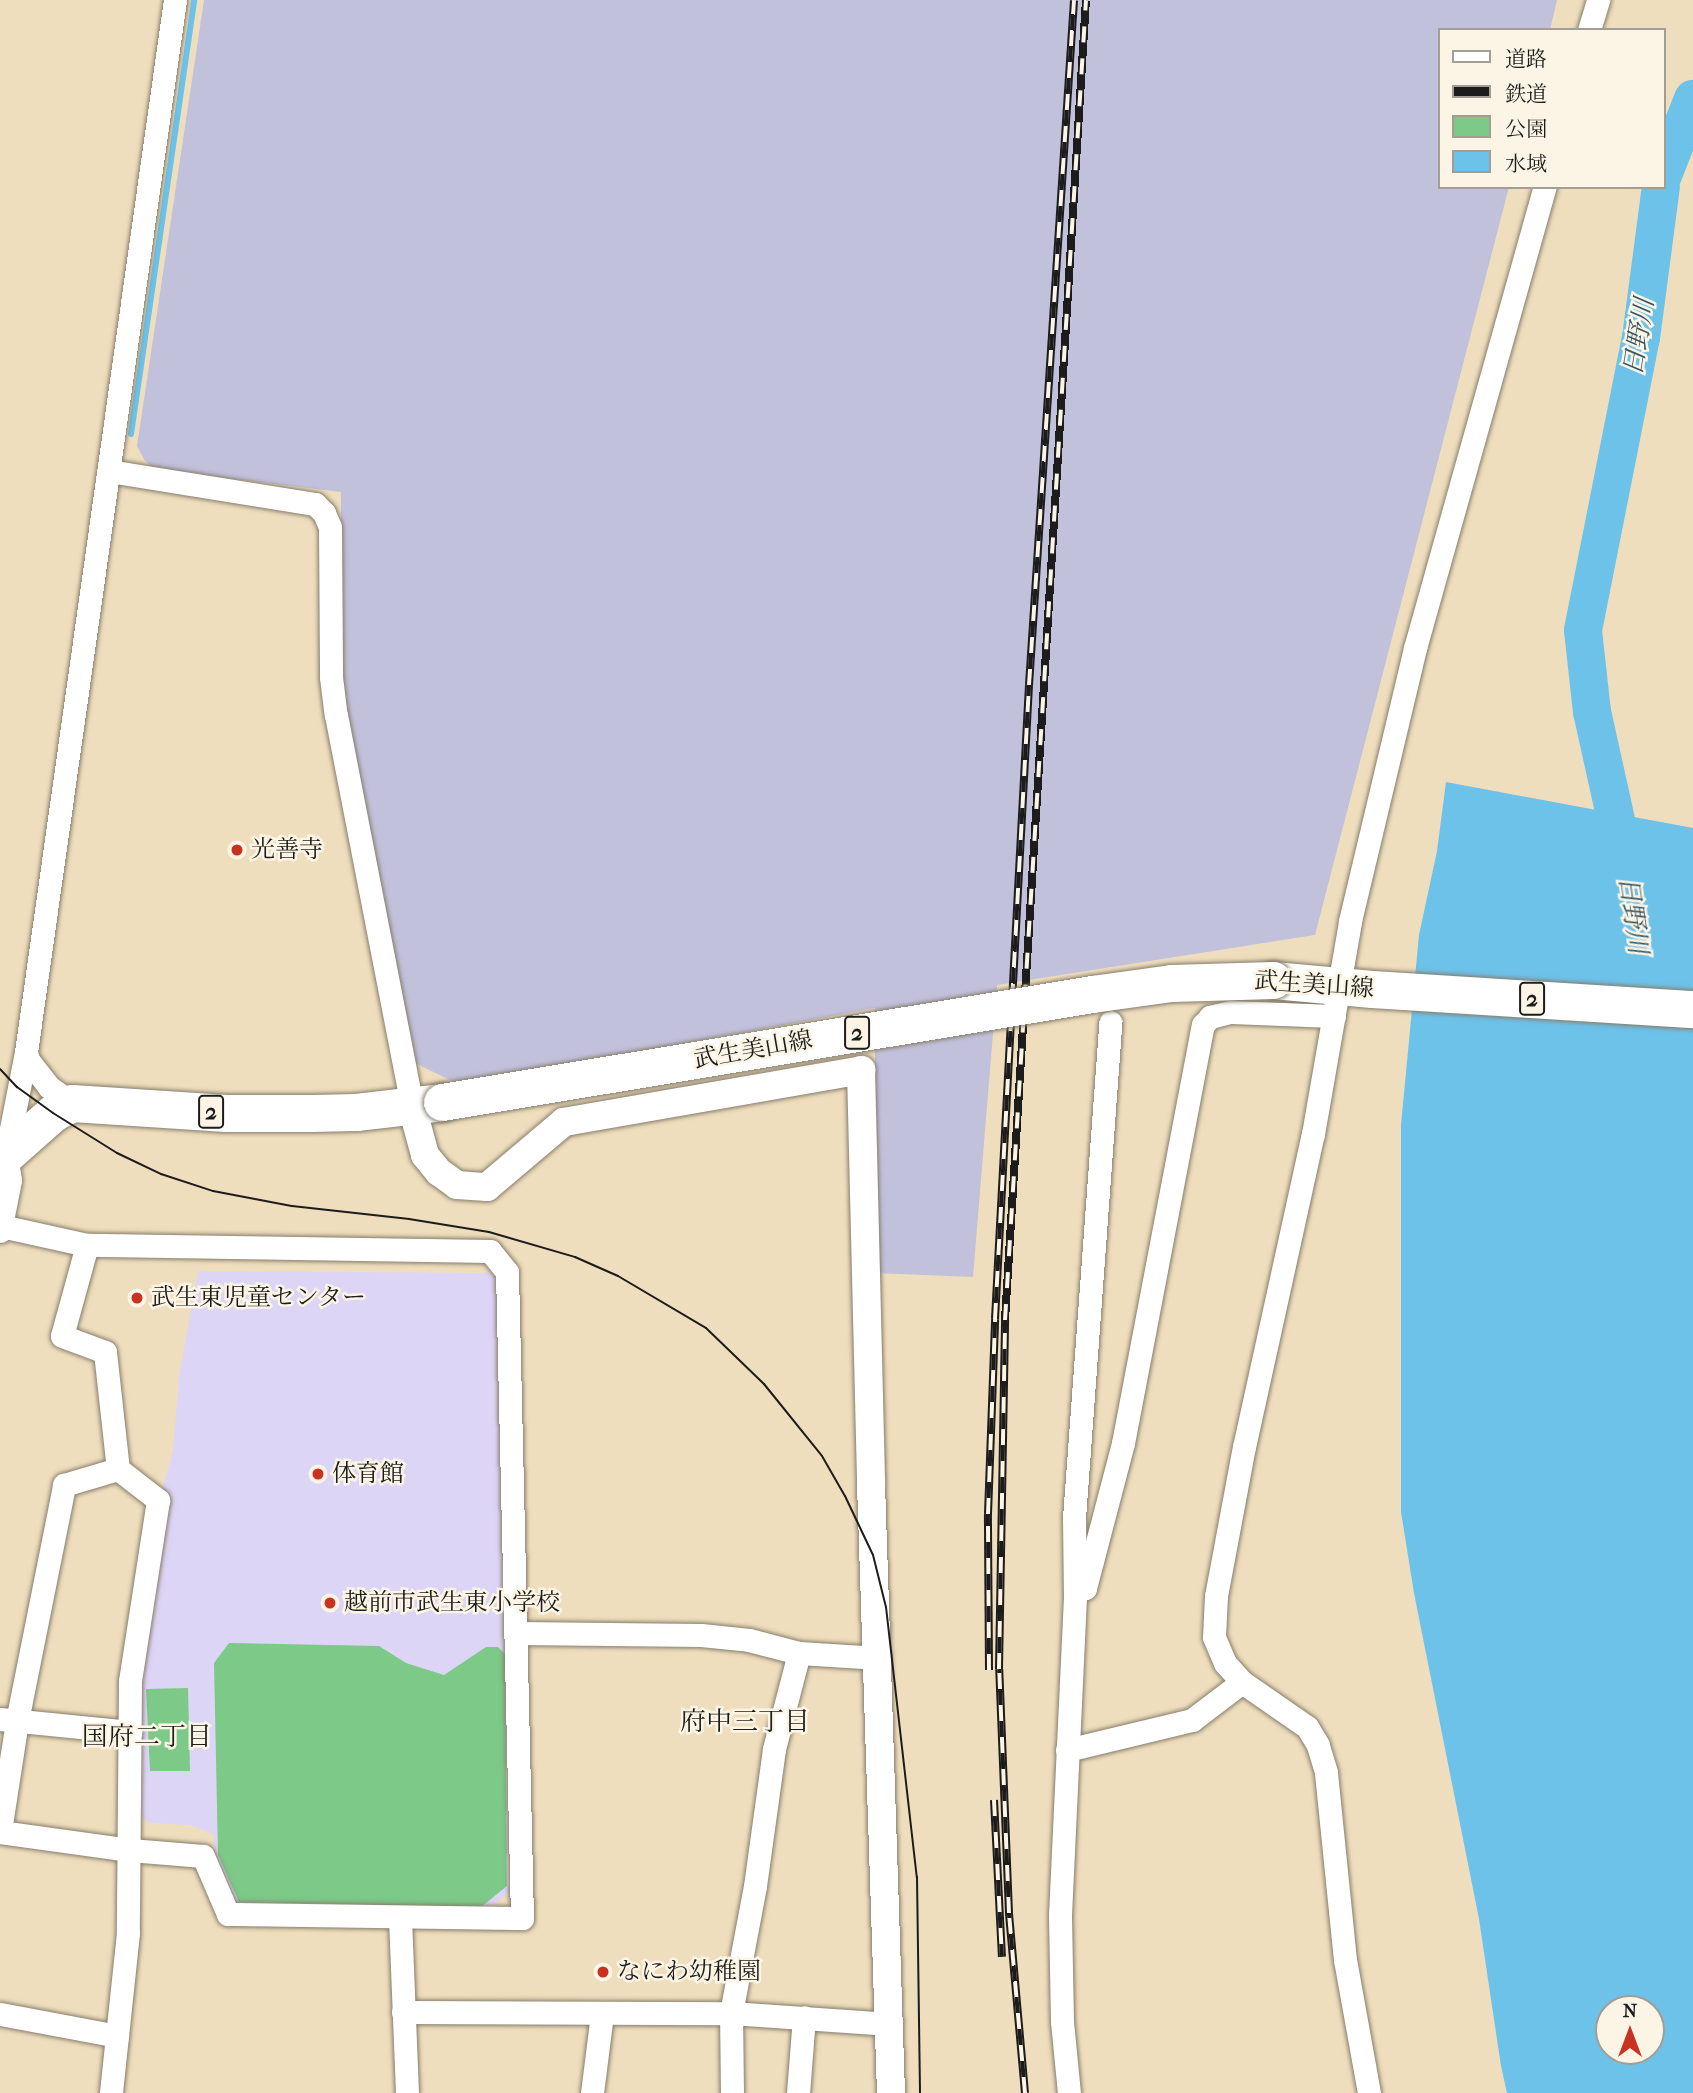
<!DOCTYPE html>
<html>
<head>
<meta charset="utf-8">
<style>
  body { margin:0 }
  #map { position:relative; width:1693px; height:2093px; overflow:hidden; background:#efdebd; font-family:"IM FELL French Canon","Noto Serif JP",serif }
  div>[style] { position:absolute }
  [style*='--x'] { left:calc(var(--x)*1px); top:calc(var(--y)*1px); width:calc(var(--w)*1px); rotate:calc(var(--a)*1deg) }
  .built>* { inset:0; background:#ddd5f6 }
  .industrial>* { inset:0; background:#c2c1dc }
  .green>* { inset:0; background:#7cc988 }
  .water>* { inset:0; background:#6dc2e9 }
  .stream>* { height:6px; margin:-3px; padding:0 3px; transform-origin:3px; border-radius:3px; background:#6dc2e9 }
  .river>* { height:38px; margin:-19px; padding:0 19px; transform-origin:19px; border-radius:19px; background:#6dc2e9 }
  .roads { filter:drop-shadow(0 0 2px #867d6c) drop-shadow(0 0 2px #867d6c) }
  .minor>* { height:23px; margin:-11.5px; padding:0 11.5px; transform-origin:11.5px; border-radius:11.5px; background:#fff }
  .tertiary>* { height:28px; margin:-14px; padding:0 14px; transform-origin:14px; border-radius:14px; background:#fff }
  .primary>* { height:37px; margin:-18.5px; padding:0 18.5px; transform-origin:18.5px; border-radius:18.5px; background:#fff }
  .tram>* { height:2px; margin:-1px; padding:0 1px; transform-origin:1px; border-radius:1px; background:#1c1c1c }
  .rail>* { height:8px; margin-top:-4px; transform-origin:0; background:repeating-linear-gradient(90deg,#fcf5e5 0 16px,#1c1c1c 0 32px); box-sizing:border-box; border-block:2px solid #1c1c1c }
  .bridges { filter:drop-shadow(0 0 2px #867d6c) drop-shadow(0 0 2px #867d6c) }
  .primary-bridge>* { height:37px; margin:-18.5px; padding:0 18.5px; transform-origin:18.5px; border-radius:18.5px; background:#fff }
  .dots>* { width:19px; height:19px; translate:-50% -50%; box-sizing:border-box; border:4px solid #fcf5e5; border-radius:50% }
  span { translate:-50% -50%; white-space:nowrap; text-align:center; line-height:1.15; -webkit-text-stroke:5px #fcf5e5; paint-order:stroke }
  .shield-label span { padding:2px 5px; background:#fcf5e5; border:2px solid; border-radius:5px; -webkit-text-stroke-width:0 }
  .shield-label { font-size:23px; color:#1c1c1c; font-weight:700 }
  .poi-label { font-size:24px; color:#1c1c1c }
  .left { translate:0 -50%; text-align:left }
  .street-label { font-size:24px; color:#1c1c1c }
  .water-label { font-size:26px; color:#385664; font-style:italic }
  .neighbourhood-label { font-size:26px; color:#1c1c1c }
  .legend { position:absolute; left:1438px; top:28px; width:228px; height:161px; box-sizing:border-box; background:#fcf5e5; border:2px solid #a29e95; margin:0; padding:9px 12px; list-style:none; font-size:21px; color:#1c1c1c }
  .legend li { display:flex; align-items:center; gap:14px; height:35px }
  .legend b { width:35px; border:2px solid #a29e95 }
  .north { position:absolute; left:1595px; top:1995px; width:70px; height:70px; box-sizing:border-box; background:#fcf5e5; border:2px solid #a29e95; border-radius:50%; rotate:0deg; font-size:19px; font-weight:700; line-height:28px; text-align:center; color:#1c1c1c }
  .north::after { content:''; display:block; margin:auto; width:24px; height:32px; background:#c8321e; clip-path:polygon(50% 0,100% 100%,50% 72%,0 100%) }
</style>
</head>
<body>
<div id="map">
  <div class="built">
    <div style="clip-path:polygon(198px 1271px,500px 1273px,511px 1632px,504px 1632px,504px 1649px,509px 1893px,484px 1911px,237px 1905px,215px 1855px,213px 1834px,190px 1825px,150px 1823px,141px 1816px,138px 1673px,161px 1497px,173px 1450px,179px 1377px)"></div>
  </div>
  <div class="industrial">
    <div style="clip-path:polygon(204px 0,1557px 0,1550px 30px,1439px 30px,1439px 187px,1509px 187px,1315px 935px,997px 985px,973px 1277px,875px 1273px,875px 1008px,460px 1085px,413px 1062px,340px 679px,341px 492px,157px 470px,145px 461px,137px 446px)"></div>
  </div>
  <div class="green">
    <div style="clip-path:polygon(229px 1643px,379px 1646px,406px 1663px,444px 1675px,486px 1647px,498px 1647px,505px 1654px,507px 1886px,481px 1907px,239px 1902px,218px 1855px,214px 1663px)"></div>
    <div style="clip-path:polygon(188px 1688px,190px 1771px,150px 1771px,146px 1689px)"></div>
  </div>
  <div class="water">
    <div style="clip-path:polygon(evenodd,1446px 782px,1693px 828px,1693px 2093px,1507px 2093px,1501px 2066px,1479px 1919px,1414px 1593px,1401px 1512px,1401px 1125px,1419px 935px,1437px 851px,1446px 782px,1609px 2009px,1651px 2009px,1651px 2051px,1609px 2051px,1609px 2009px)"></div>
  </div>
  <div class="stream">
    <div style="--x:131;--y:434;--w:439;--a:-81.7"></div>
  </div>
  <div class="river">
    <div style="--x:1663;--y:175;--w:82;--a:-68.5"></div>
    <div style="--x:1626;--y:865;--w:157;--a:-102.5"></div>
    <div style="--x:1592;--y:712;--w:82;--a:-96.3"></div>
    <div style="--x:1583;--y:630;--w:298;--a:-78.8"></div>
    <div style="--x:1641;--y:338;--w:152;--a:-82.5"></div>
  </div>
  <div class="roads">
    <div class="minor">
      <div style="--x:1589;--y:30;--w:31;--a:-73"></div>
      <div style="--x:109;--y:471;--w:209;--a:9.1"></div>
      <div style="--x:315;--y:504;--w:13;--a:45"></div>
      <div style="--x:324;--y:513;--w:15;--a:67"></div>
      <div style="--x:330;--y:527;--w:150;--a:89.6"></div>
      <div style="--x:331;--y:677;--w:38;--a:83"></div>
      <div style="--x:336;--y:715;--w:399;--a:79"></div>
      <div style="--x:26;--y:1052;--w:8;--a:76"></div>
      <div style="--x:28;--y:1060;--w:34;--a:52"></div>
      <div style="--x:49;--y:1087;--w:28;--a:35"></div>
      <div style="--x:0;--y:1231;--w:52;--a:-78.9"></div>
      <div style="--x:10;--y:1180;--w:26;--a:-99"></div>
      <div style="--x:6;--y:1154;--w:104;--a:-78.9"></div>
      <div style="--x:26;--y:1052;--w:1062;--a:-81.94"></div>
      <div style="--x:87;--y:1245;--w:94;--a:105.4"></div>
      <div style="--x:62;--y:1336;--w:46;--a:20.4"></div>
      <div style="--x:105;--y:1352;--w:118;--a:83.7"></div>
      <div style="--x:118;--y:1469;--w:51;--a:37.8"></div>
      <div style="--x:158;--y:1500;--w:183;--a:98.8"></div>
      <div style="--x:130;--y:1681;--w:252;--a:90.5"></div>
      <div style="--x:128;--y:1933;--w:161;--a:96.1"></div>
      <div style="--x:1078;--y:1588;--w:7;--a:0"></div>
      <div style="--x:1085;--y:1588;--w:150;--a:-75.3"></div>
      <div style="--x:1123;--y:1443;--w:426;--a:-79.2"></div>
      <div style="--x:1203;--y:1025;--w:11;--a:-49"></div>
      <div style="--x:1210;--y:1017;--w:21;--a:-14"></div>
      <div style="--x:1230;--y:1012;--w:104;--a:2.2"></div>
      <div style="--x:517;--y:1633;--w:184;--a:0.6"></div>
      <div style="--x:701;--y:1635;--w:48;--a:5.9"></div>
      <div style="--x:749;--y:1640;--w:52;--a:14.6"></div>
      <div style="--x:799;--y:1653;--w:80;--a:3.6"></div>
      <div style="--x:0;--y:1719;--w:131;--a:5.7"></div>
      <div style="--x:1067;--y:1750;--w:129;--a:-13.5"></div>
      <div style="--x:1192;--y:1720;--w:63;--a:-37.2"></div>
      <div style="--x:0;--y:1831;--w:111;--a:-81.2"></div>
      <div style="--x:17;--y:1721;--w:241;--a:-78.7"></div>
      <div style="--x:64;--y:1485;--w:56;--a:-16.5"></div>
      <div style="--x:0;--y:1832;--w:131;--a:7.9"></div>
      <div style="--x:130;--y:1850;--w:73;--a:4.7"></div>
      <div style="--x:203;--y:1856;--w:63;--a:66.7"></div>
      <div style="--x:228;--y:1914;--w:294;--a:0.8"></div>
      <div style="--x:522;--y:1918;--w:646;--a:-91.33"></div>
      <div style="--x:507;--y:1272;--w:27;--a:-129"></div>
      <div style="--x:490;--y:1251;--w:403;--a:-179.1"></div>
      <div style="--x:87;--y:1245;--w:88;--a:-167.5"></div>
      <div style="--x:400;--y:1918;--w:175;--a:87.7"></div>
      <div style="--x:403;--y:2012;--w:328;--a:0.2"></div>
      <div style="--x:731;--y:2013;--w:159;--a:4"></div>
      <div style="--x:0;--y:2014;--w:119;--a:10.6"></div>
      <div style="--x:592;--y:2093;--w:80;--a:-82.8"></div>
      <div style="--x:732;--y:2093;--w:80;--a:-90.7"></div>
      <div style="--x:731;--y:2013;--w:129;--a:-79.3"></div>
      <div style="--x:755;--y:1886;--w:138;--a:-82.1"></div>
      <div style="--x:774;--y:1749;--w:99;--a:-75.4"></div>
      <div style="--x:798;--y:2093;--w:76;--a:-85.5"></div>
      <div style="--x:1069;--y:2093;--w:72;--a:-95.6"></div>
      <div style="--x:1062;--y:2021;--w:106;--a:-91.1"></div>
      <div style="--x:1060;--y:1915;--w:317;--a:-87.3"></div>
      <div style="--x:1075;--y:1598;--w:80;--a:-90.7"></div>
      <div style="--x:1074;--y:1518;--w:497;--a:-85.8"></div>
      <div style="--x:1369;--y:2093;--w:135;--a:-100.2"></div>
      <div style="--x:1345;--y:1960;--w:189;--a:-95.8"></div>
      <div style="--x:1326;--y:1772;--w:28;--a:-107"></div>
      <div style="--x:1318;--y:1745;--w:21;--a:-121"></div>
      <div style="--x:1307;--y:1727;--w:79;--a:-145.3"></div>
      <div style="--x:1242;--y:1682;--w:25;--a:-132"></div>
      <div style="--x:1225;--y:1663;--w:28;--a:-113"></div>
      <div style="--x:1214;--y:1637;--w:41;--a:-87.2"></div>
      <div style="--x:1216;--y:1596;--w:152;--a:-79.4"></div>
      <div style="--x:1244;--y:1447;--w:321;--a:-77.6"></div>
      <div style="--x:1313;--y:1134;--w:216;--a:-80.1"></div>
      <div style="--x:1350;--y:921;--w:281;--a:-76.6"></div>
      <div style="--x:1415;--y:648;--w:479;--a:-74.3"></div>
    </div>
    <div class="tertiary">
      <div style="--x:412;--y:1107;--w:50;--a:74.8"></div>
      <div style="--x:425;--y:1155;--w:22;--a:51"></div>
      <div style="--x:439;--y:1172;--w:22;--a:36"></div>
      <div style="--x:457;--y:1185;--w:30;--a:4"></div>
      <div style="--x:487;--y:1187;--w:101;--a:-40.2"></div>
      <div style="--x:564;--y:1122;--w:302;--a:-9.9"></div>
      <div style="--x:861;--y:1070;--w:414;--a:88.6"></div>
      <div style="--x:871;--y:1484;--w:609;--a:88.12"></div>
    </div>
    <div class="primary">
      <div style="--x:1273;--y:980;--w:99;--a:5.2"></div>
      <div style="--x:1372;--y:989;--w:322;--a:3.6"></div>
      <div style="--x:0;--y:1160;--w:71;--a:-41.6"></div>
      <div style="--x:53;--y:1113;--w:21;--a:-28"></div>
      <div style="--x:72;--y:1103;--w:154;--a:3.7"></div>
      <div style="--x:226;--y:1113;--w:86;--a:0"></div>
      <div style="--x:312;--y:1113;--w:44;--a:-1.3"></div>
      <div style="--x:356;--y:1112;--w:87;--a:-6.6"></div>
    </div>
  </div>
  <div class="tram">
    <div style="--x:0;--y:1069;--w:25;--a:47"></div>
    <div style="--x:17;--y:1087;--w:44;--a:35.8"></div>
    <div style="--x:53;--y:1113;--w:75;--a:32"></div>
    <div style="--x:117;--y:1153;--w:49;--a:25.5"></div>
    <div style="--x:161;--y:1174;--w:55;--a:18.1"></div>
    <div style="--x:213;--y:1191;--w:80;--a:10.8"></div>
    <div style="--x:292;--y:1206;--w:118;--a:6.3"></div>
    <div style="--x:409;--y:1219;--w:81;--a:9.2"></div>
    <div style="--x:489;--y:1232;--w:90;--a:16.2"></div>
    <div style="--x:575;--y:1257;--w:47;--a:23.8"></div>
    <div style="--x:618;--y:1276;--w:102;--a:30.6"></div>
    <div style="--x:706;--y:1328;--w:81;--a:44"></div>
    <div style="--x:764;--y:1384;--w:92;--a:51.1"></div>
    <div style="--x:822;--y:1456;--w:46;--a:60.1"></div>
    <div style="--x:845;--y:1496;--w:65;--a:64.6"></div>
    <div style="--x:873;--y:1555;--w:54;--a:76"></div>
    <div style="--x:886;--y:1607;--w:272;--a:83.5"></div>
    <div style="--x:917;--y:1877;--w:216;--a:89.2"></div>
  </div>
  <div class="rail">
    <div style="--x:989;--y:1670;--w:156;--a:-90.4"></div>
    <div style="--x:988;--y:1514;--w:195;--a:-87.9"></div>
    <div style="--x:995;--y:1319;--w:635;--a:-86.93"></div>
    <div style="--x:1029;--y:685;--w:686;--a:-86.24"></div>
    <div style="--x:994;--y:1800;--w:157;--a:87.1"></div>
    <div style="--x:1025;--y:2093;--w:181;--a:-95.1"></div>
    <div style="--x:1009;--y:1913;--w:244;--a:-92.3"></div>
    <div style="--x:999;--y:1669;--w:349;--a:-89"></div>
    <div style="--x:1005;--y:1320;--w:1322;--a:-86.49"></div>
  </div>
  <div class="bridges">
    <div class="primary-bridge">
      <div style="--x:442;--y:1102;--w:659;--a:-9.43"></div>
      <div style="--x:1092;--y:994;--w:80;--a:-7.9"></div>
      <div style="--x:1171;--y:983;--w:102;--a:-1.7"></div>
    </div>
  </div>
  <div class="dots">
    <div style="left:237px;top:850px;background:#c8321e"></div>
    <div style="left:137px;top:1298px;background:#c8321e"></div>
    <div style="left:318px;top:1474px;background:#c8321e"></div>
    <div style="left:330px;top:1603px;background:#c8321e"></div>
    <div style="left:603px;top:1972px;background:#c8321e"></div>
  </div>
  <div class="shield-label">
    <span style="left:1532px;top:999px">2</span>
    <span style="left:857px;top:1033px">2</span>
    <span style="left:211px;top:1112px">2</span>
  </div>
  <div class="poi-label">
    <span class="left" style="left:251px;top:850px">光善寺</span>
    <span class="left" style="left:151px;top:1298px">武生東児童センター</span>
    <span class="left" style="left:332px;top:1474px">体育館</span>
    <span class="left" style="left:344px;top:1603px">越前市武生東小学校</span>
    <span class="left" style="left:617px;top:1972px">なにわ幼稚園</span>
  </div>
  <div class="street-label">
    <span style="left:1314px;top:985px;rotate:4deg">武生美山線</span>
    <span style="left:753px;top:1050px;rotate:-10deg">武生美山線</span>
  </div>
  <div class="water-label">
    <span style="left:1639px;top:337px;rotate:-81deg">日野川</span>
    <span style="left:1633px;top:915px;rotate:82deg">日野川</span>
  </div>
  <div class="neighbourhood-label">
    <span style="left:745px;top:1722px">府中三丁目</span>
    <span style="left:147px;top:1737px">国府二丁目</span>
  </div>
  <ul class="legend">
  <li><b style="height:9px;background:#fff"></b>道路</li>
  <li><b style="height:9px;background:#1c1c1c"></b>鉄道</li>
  <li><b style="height:19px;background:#7cc988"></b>公園</li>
  <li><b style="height:19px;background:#6dc2e9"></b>水域</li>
  </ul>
  <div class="north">N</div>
</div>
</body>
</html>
